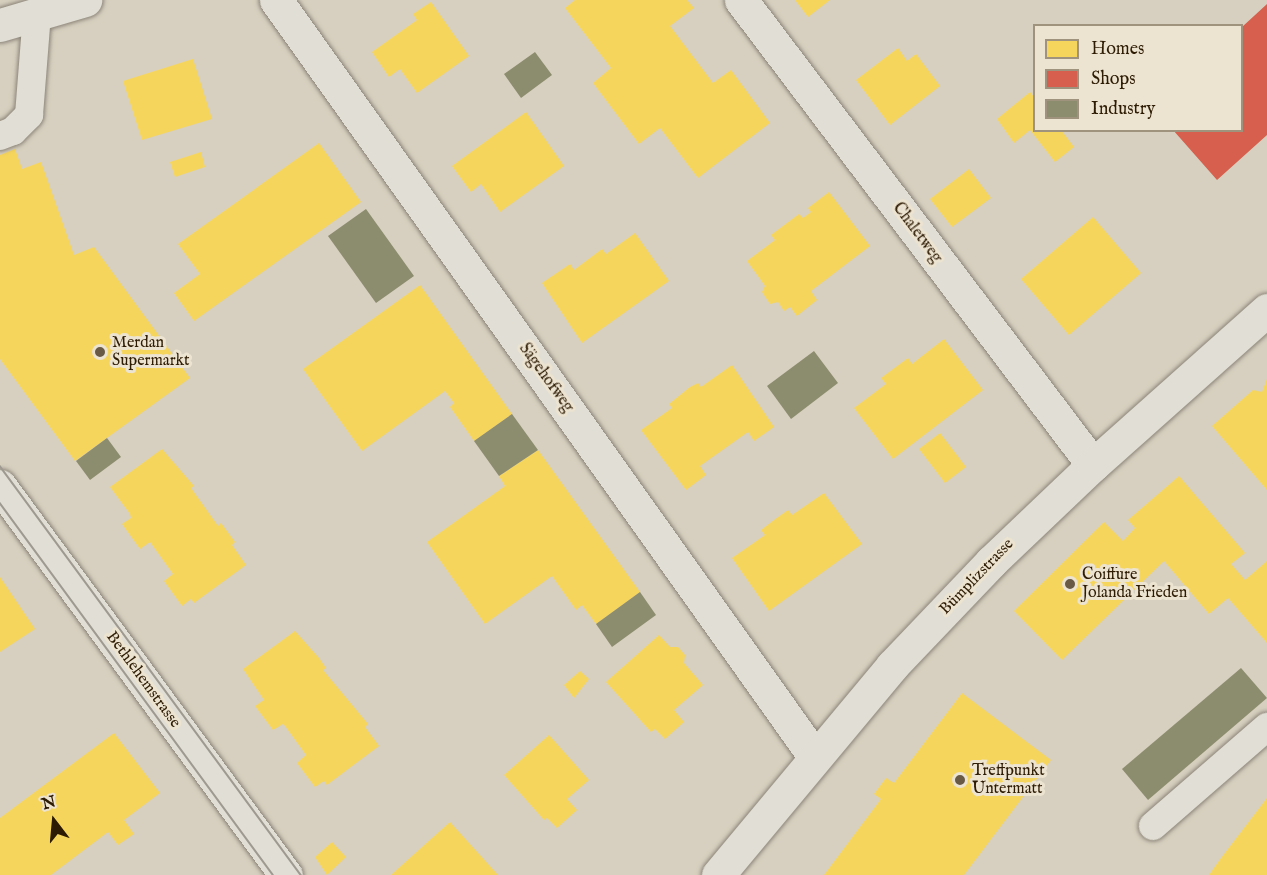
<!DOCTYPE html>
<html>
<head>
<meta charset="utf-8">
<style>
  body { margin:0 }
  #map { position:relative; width:1267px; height:875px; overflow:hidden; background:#d7d0c0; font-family:"IM FELL English",serif }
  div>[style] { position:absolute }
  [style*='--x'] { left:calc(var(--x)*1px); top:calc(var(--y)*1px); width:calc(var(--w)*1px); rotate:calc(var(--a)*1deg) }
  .homes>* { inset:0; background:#f6d55c }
  .shops>* { inset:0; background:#d6604d }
  .industry>* { inset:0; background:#8c8c6e }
  .roads { filter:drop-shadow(0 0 2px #8b8478) drop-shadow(0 0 2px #8b8478) }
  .lane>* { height:28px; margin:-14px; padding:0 14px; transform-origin:14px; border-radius:14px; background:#e1ded5 }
  .street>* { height:33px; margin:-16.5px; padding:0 16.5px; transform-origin:16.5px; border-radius:16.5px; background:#e1ded5 }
  .secondary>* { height:33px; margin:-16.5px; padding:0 16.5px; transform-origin:16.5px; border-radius:16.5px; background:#e1ded5 }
  .tram>* { height:1.5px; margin:-0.75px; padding:0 0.75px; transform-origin:0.75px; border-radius:0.75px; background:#9f9a91 }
  .dots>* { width:16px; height:16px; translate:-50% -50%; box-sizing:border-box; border:3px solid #ece3d0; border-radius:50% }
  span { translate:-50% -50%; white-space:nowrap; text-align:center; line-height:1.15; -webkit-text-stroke:6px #ece3d0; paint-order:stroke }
  .street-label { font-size:16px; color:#2d1b03 }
  .poi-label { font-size:16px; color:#2d1b03 }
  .left { translate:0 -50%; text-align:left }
  .legend { position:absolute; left:1033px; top:24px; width:210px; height:108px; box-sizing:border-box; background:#ece3d0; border:2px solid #a0937e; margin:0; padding:8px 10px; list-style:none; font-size:18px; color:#2d1b03 }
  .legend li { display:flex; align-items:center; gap:12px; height:30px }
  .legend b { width:30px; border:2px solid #a0937e }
  .north { position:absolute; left:24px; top:791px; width:60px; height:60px; -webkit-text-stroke:4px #ece3d0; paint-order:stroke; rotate:344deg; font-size:16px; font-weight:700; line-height:24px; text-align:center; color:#2d1b03 }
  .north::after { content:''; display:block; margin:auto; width:21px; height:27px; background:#2d1b03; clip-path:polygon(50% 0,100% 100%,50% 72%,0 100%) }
</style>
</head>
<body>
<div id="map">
  <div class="homes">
    <div style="clip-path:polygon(575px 0,687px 0,694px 8px,670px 26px,713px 83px,731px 70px,770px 123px,698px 178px,660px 128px,639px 144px,593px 83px,611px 68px,565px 8px)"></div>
    <div style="clip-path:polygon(795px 0,830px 0,808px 17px)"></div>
    <div style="clip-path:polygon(431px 2px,469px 56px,417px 93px,400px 69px,389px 77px,372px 52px,417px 20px,413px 14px)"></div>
    <div style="clip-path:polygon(898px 48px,907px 61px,916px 54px,940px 86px,890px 125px,856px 80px)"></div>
    <div style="clip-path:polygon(193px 59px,212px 119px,142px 140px,123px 81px)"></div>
    <div style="clip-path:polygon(1030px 92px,1034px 97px,1034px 130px,1061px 130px,1074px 147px,1055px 162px,1030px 130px,1014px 143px,997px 119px)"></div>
    <div style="clip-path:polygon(526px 112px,564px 166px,500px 212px,481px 184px,471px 192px,452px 166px)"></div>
    <div style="clip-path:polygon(319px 143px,361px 202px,194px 321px,174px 293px,200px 274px,178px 244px)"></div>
    <div style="clip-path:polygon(15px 149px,22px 169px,41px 162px,74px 255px,94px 247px,190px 378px,75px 461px,0 359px,0 155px)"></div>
    <div style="clip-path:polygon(201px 152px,205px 167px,175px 177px,170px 162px)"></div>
    <div style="clip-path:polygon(969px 169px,991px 198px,952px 227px,930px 199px)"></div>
    <div style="clip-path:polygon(829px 192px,870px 246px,811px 291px,817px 300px,797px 316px,790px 307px,784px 311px,778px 302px,770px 304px,762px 292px,765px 286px,747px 261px,775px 240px,771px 235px,799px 214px,803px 218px,811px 212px,808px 208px)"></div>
    <div style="clip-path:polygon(1093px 217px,1141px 273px,1069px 335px,1021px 279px)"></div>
    <div style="clip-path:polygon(635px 233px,669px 281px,582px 343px,542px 283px,570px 264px,574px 270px,602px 249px,606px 254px)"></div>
    <div style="clip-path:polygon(420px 285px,512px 414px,474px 441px,450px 407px,454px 403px,445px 391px,362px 451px,303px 369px)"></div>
    <div style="clip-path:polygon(944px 339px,983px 390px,893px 459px,854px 408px,886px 384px,881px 378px,908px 358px,912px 364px)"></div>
    <div style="clip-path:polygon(732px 365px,774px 427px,754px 441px,748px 432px,700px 466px,706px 475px,686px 490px,641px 430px,672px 408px,669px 404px,690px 387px,698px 383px,701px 387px)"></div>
    <div style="clip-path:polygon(1267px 379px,1267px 490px,1212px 426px,1253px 390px,1262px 392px)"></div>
    <div style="clip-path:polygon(940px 433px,966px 467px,945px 483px,919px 449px)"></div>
    <div style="clip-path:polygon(162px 449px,194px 486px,191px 488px,218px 526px,221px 523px,235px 542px,232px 545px,246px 565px,194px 603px,191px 599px,182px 606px,164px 581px,173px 574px,150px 542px,140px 549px,122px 524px,131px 518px,130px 514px,110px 487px)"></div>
    <div style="clip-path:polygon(538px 450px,640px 592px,596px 624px,582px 605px,576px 610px,552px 576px,485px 624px,427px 542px,505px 486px,499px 476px)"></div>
    <div style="clip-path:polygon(1179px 476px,1245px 553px,1231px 564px,1245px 580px,1267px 561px,1267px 643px,1228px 598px,1209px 614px,1164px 561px,1062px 660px,1014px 611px,1104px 522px,1123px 541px,1135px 528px,1128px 520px)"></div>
    <div style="clip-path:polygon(824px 493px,862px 544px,769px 611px,732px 558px,765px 535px,761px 530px,774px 520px,788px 510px,792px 515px)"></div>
    <div style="clip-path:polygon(0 577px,35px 629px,0 652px)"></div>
    <div style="clip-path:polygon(295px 631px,319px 658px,326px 668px,323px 670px,368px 724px,365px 727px,379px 746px,327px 785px,324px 781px,315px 787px,297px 763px,306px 755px,285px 726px,283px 724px,273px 730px,255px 706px,264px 700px,243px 669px)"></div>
    <div style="clip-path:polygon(659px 635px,670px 647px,678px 647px,685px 655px,684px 663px,703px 685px,674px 710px,684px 722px,665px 739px,655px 729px,651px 732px,606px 682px)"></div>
    <div style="clip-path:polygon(580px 671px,589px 679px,574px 698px,564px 685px)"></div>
    <div style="clip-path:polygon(962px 693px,1051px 760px,964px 875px,824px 875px,881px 799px,874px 794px,886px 778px,894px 783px)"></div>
    <div style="clip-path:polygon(114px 733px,160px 793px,124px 820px,134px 834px,118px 845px,108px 832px,51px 875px,0 875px,0 818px)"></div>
    <div style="clip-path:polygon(549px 735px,589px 780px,567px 799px,577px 810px,557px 828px,547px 818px,544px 820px,504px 775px)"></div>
    <div style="clip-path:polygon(1267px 798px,1267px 875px,1209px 875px,1221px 858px)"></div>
    <div style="clip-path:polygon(450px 822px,498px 875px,391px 875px,412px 856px)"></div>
    <div style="clip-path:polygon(332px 842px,346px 857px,327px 875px,315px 857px)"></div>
  </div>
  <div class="shops">
    <div style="clip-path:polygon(1267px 4px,1267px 135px,1217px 180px,1173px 130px,1242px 130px,1242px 27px)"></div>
  </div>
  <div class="industry">
    <div style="clip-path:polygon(535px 52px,552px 75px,521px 98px,504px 74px)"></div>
    <div style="clip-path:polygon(366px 209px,414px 276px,376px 303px,328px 236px)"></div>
    <div style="clip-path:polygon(814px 351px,838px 383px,791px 419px,767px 386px)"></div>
    <div style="clip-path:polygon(512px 414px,538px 450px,499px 476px,474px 441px)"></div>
    <div style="clip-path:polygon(107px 438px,121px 457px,90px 480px,76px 461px)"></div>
    <div style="clip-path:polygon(640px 592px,656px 615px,612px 647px,596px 624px)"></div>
    <div style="clip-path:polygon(1241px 668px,1267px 698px,1148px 800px,1122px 769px)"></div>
  </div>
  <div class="roads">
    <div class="lane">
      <div style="--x:0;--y:136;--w:14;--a:-21"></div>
      <div style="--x:13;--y:131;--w:23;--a:-45"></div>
      <div style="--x:29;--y:115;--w:101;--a:-85.5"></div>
      <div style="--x:1153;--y:826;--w:151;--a:-41"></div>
    </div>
    <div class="street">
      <div style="--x:276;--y:0;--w:928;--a:54.56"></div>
      <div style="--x:741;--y:0;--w:583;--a:52.87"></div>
    </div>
    <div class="secondary">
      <div style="--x:0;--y:25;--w:89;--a:-16.4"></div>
      <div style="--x:0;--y:486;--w:483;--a:53.7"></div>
      <div style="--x:718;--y:875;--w:272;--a:-50.2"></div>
      <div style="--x:892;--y:666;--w:144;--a:-46.4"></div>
      <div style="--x:991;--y:562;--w:141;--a:-43.6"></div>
      <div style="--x:1093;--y:465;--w:233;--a:-41.7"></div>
    </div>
  </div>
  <div class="tram">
    <div style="--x:0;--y:466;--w:508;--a:53.65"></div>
    <div style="--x:0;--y:503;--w:461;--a:53.7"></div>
  </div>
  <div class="dots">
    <div style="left:100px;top:352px;background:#685a45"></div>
    <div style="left:1070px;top:584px;background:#685a45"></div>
    <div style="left:960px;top:780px;background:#685a45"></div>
  </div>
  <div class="street-label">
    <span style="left:917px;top:233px;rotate:53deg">Chaletweg</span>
    <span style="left:546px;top:378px;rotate:54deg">Sägehofweg</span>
    <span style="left:977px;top:577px;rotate:-46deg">Bümplizstrasse</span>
    <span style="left:143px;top:680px;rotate:54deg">Bethlehemstrasse</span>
  </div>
  <div class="poi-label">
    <span class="left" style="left:112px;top:352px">Merdan<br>Supermarkt</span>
    <span class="left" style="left:1082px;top:584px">Coiffure<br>Jolanda Frieden</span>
    <span class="left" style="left:972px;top:780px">Treffpunkt<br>Untermatt</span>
  </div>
  <ul class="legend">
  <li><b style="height:16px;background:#f6d55c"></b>Homes</li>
  <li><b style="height:16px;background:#d6604d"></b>Shops</li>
  <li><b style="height:16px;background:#8c8c6e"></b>Industry</li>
  </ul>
  <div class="north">N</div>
</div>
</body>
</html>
